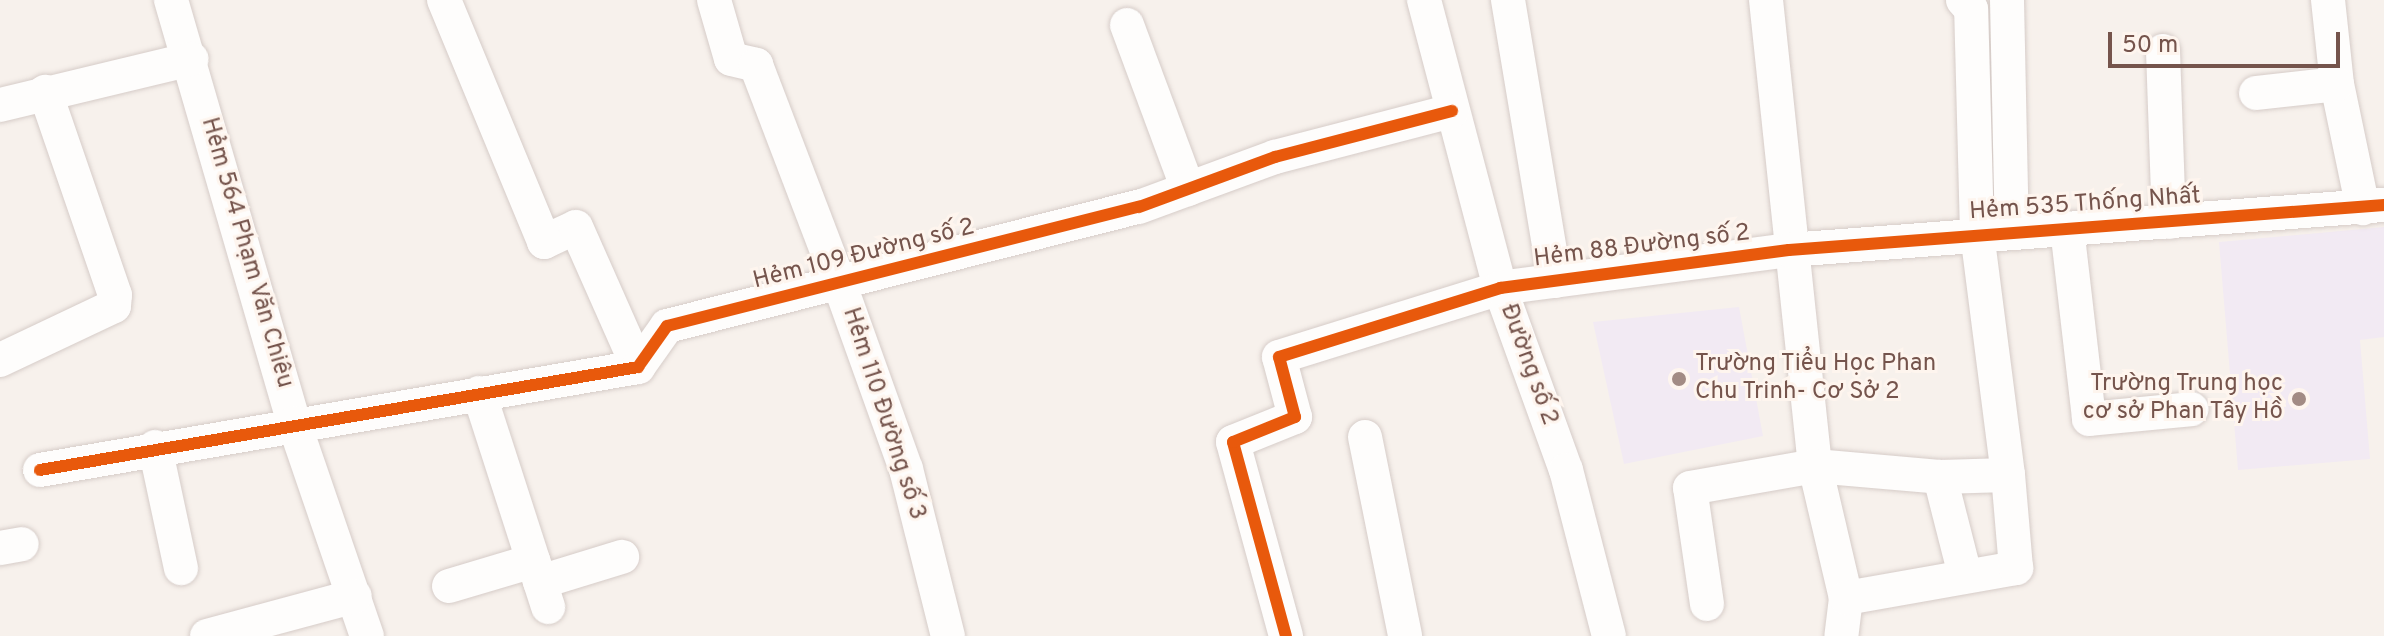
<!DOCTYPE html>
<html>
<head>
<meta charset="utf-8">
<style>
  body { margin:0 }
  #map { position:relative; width:2384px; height:636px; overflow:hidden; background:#f7f1ec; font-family:Overpass,sans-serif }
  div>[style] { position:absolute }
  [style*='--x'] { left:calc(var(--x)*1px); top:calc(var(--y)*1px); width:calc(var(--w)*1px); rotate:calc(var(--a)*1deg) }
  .education>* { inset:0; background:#f2eaf3 }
  .roads { filter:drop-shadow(0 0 2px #d6ccc8) drop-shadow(0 0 2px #d6ccc8) }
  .minor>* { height:34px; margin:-17px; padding:0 17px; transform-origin:17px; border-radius:17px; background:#fefdfc }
  .cycleway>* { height:12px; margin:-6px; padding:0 6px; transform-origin:6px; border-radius:6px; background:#e8590c }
  .dots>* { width:22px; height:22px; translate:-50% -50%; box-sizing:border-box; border:4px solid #fef5ee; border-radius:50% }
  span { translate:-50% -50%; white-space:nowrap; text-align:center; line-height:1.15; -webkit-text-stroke:6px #fef5ee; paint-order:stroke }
  .street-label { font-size:24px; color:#75544c }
  .poi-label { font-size:24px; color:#75544c }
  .left { translate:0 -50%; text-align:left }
  .right { translate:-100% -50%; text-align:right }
  .scale { position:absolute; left:2108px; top:32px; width:232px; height:36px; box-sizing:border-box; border:4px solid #75544c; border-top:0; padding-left:10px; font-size:24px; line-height:28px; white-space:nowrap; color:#75544c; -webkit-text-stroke:6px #fef5ee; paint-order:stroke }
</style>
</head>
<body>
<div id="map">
  <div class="education">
    <div style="clip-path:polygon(2384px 227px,2384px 337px,2360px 340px,2370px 459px,2238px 470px,2219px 242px)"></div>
    <div style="clip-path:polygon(1739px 307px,1763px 436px,1624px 464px,1593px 322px)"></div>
  </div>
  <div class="roads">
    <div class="minor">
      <div style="--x:171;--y:0;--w:441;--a:73.8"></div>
      <div style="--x:294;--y:423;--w:225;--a:71.1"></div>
      <div style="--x:444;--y:0;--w:262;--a:67.5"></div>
      <div style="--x:544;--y:242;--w:35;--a:-25"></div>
      <div style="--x:576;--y:227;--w:153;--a:66.1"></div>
      <div style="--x:714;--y:0;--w:61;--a:73.9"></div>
      <div style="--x:731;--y:59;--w:26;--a:13"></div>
      <div style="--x:756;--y:65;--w:235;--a:69.1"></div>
      <div style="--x:840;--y:285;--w:195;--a:70.3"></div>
      <div style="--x:906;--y:469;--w:172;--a:75.9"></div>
      <div style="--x:1424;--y:0;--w:298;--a:75.2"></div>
      <div style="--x:1500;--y:288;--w:194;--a:70.1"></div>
      <div style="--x:1566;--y:470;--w:171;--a:75.5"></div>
      <div style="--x:1508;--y:0;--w:285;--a:80.5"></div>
      <div style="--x:1766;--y:0;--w:469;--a:84"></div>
      <div style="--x:1815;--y:466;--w:136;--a:76.8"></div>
      <div style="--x:1846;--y:598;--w:38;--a:97"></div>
      <div style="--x:2007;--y:0;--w:233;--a:88.8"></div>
      <div style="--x:2328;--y:0;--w:84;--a:83.9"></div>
      <div style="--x:2337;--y:84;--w:127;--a:78.2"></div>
      <div style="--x:1127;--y:25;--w:175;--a:69.6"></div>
      <div style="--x:2163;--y:51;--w:171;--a:88"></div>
      <div style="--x:2256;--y:93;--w:81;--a:-6.3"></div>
      <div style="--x:0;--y:105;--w:197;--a:-13.5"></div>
      <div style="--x:2067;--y:228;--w:192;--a:83.4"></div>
      <div style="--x:2089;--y:419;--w:103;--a:-5.5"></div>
      <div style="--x:0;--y:360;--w:126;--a:-25.3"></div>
      <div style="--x:114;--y:306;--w:11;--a:-85"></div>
      <div style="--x:115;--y:295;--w:215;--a:-109"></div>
      <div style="--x:479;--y:393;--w:225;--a:72.1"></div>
      <div style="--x:1365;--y:437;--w:203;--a:78.6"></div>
      <div style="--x:155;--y:447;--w:124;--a:77.9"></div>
      <div style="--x:40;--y:470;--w:607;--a:-9.77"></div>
      <div style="--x:638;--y:367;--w:50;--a:-54.7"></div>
      <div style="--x:667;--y:326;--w:487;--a:-14.2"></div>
      <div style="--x:1139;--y:207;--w:145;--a:-20.2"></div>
      <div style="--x:1275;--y:157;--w:183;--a:-14.6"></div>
      <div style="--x:1940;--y:477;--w:101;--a:75.7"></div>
      <div style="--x:0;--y:548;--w:22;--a:-10"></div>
      <div style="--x:540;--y:582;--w:86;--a:-17"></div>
      <div style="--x:449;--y:586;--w:88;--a:-16.6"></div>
      <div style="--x:1846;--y:598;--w:173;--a:-10"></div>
      <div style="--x:2016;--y:568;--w:93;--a:-94.9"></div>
      <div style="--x:1707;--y:604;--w:117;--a:-98.3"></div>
      <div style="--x:1690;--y:488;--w:127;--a:-10"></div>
      <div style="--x:1815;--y:466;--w:125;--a:5"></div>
      <div style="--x:1940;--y:477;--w:68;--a:-1.7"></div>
      <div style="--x:2008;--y:475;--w:244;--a:-97.3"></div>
      <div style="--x:1977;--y:233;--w:224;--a:-91.5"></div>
      <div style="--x:1971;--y:9;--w:12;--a:-132"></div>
      <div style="--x:207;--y:636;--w:153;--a:-15.1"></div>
      <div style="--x:1286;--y:636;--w:201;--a:-105.3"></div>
      <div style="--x:1233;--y:442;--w:67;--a:-22"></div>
      <div style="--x:1295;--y:417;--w:62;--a:-104.9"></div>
      <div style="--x:1279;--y:357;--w:232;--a:-17.3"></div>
      <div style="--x:1500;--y:288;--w:291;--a:-7.5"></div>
      <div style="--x:1789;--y:250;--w:597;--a:-4.33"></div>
    </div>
  </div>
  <div class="cycleway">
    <div style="--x:40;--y:470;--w:607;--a:-9.77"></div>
    <div style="--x:638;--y:367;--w:50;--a:-54.7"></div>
    <div style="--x:667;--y:326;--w:487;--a:-14.2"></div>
    <div style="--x:1139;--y:207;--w:145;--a:-20.2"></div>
    <div style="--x:1275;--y:157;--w:183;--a:-14.6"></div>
    <div style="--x:1286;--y:636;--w:201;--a:-105.3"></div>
    <div style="--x:1233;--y:442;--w:67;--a:-22"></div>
    <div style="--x:1295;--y:417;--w:62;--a:-104.9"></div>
    <div style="--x:1279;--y:357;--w:232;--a:-17.3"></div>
    <div style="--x:1500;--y:288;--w:291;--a:-7.5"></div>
    <div style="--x:1789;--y:250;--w:597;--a:-4.33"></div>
  </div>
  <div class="dots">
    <div style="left:1679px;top:379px;background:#a28b84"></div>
    <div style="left:2299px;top:399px;background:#a28b84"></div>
  </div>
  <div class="street-label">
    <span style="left:2085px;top:205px;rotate:-4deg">Hẻm 535 Thống Nhất</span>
    <span style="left:1642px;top:247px;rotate:-7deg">Hẻm 88 Đường số 2</span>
    <span style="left:246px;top:253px;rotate:74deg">Hẻm 564 Phạm Văn Chiêu</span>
    <span style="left:864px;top:255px;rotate:-14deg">Hẻm 109 Đường số 2</span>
    <span style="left:1528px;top:365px;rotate:70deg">Đường số 2</span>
    <span style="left:883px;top:414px;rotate:72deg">Hẻm 110 Đường số 3</span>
  </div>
  <div class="poi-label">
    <span class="left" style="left:1695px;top:379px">Trường Tiểu Học Phan<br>Chu Trinh- Cơ Sở 2</span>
    <span class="right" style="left:2283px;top:399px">Trường Trung học<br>cơ sở Phan Tây Hồ</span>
  </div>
  <div class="scale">50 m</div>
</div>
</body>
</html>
